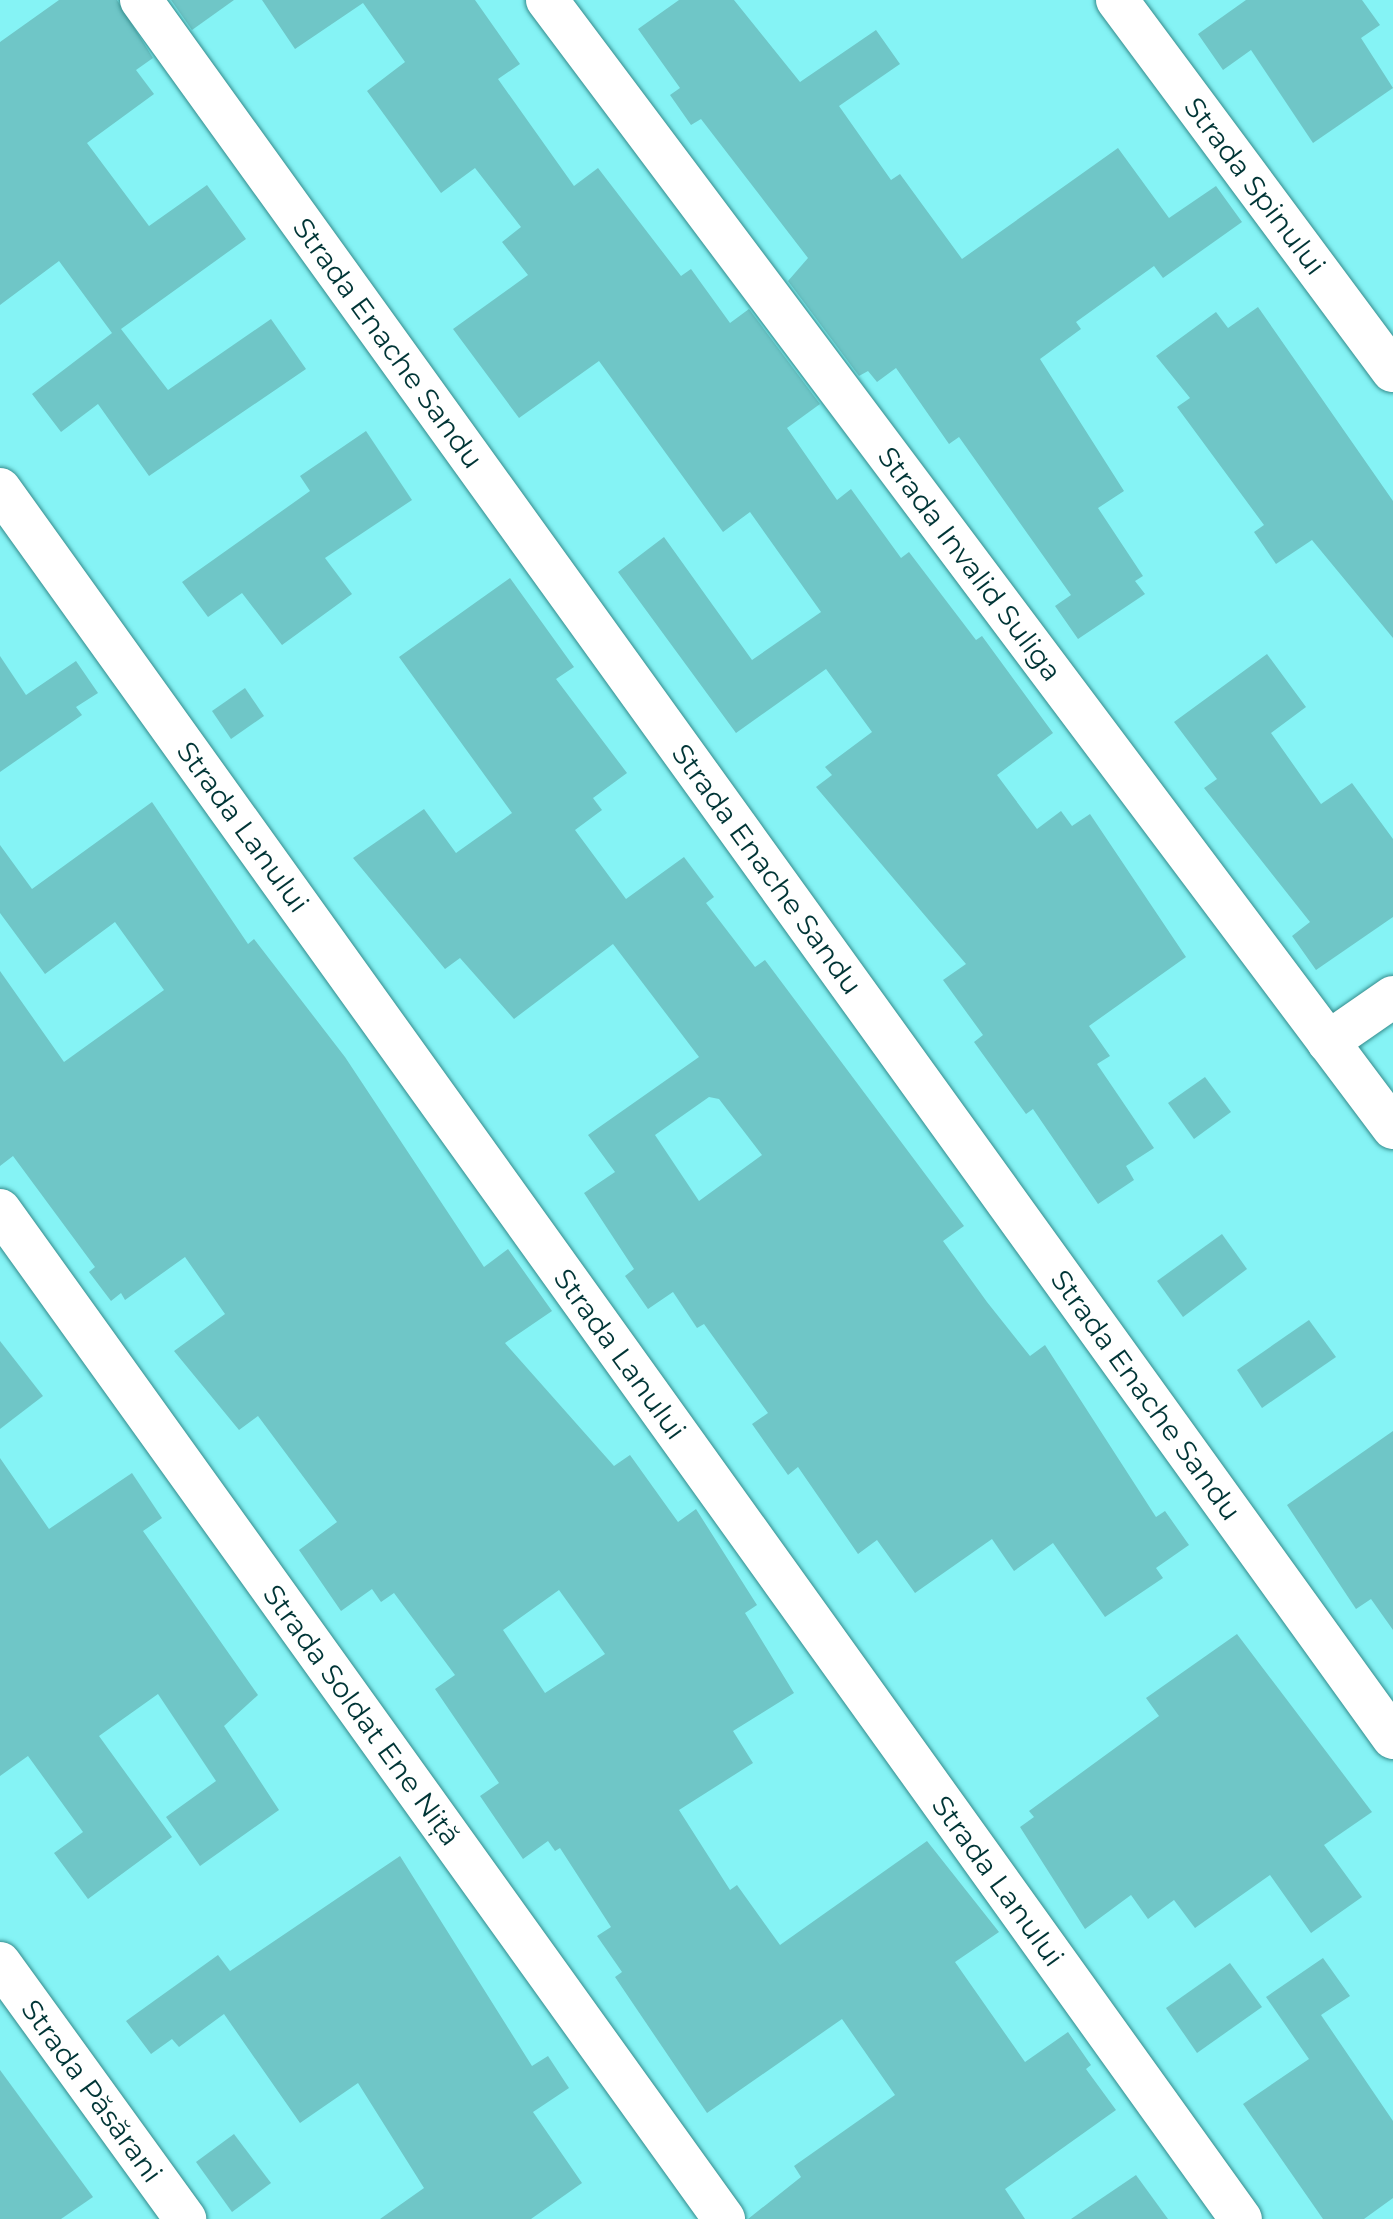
<!DOCTYPE html>
<html>
<head>
<meta charset="utf-8">
<style>
  body { margin:0 }
  #map { position:relative; width:1393px; height:2219px; overflow:hidden; background:#85f3f5; font-family:Montserrat,sans-serif }
  div>[style] { position:absolute }
  [style*='--x'] { left:calc(var(--x)*1px); top:calc(var(--y)*1px); width:calc(var(--w)*1px); rotate:calc(var(--a)*1deg) }
  .building>* { inset:0; background:#6fc6c7 }
  .roads { filter:drop-shadow(0 0 2px #348b8c) drop-shadow(0 0 2px #348b8c) }
  .minor>* { height:42px; margin:-21px; padding:0 21px; transform-origin:21px; border-radius:21px; background:#fff }
  span { translate:-50% -50%; white-space:nowrap; text-align:center; line-height:1.15; -webkit-text-stroke:6px #fff; paint-order:stroke }
  .street-label { font-size:28px; color:#003536 }
</style>
</head>
<body>
<div id="map">
  <div class="building">
    <div style="clip-path:polygon(59px 0,117px 0,153px 58px,136px 70px,154px 94px,87px 143px,149px 226px,207px 185px,246px 239px,121px 329px,168px 390px,271px 319px,306px 369px,149px 476px,98px 404px,61px 432px,32px 394px,112px 333px,59px 261px,0 305px,0 42px)"></div>
    <div style="clip-path:polygon(171px 0,234px 0,192px 30px)"></div>
    <div style="clip-path:polygon(262px 0,475px 0,520px 64px,498px 79px,574px 186px,598px 168px,681px 276px,691px 269px,730px 323px,749px 309px,820px 404px,787px 428px,837px 500px,851px 489px,901px 558px,909px 552px,976px 640px,982px 636px,1053px 733px,997px 775px,1037px 829px,1061px 811px,1072px 826px,1090px 814px,1186px 957px,1089px 1026px,1110px 1056px,1097px 1064px,1154px 1148px,1126px 1166px,1134px 1180px,1098px 1204px,1033px 1109px,1026px 1114px,974px 1042px,983px 1035px,943px 980px,966px 964px,816px 787px,832px 775px,825px 767px,872px 732px,826px 669px,736px 733px,618px 572px,664px 537px,752px 660px,821px 612px,750px 512px,723px 532px,599px 361px,519px 418px,453px 329px,528px 275px,502px 242px,521px 227px,475px 168px,441px 193px,367px 91px,405px 62px,363px 3px,295px 49px)"></div>
    <div style="clip-path:polygon(679px 0,734px 0,800px 82px,876px 30px,900px 64px,839px 106px,891px 180px,900px 174px,962px 259px,1118px 148px,1169px 218px,1216px 186px,1242px 222px,1163px 278px,1154px 266px,1076px 322px,1081px 329px,1040px 359px,1124px 491px,1098px 508px,1143px 576px,1135px 581px,1145px 594px,1078px 639px,1055px 606px,1071px 595px,959px 437px,949px 444px,896px 368px,877px 382px,868px 371px,859px 376px,788px 281px,808px 258px,701px 119px,691px 125px,670px 95px,680px 88px,638px 29px)"></div>
    <div style="clip-path:polygon(1246px 0,1362px 0,1380px 25px,1361px 38px,1393px 88px,1313px 143px,1251px 50px,1223px 70px,1198px 34px)"></div>
    <div style="clip-path:polygon(1258px 307px,1393px 501px,1393px 638px,1312px 540px,1276px 564px,1254px 532px,1264px 525px,1177px 407px,1190px 398px,1156px 356px,1216px 312px,1228px 328px)"></div>
    <div style="clip-path:polygon(366px 431px,412px 500px,325px 558px,352px 594px,282px 645px,242px 593px,208px 617px,182px 582px,310px 491px,300px 476px)"></div>
    <div style="clip-path:polygon(evenodd,510px 578px,574px 667px,556px 679px,627px 773px,593px 798px,602px 810px,575px 830px,626px 899px,684px 857px,714px 897px,706px 903px,755px 967px,765px 960px,964px 1226px,943px 1241px,987px 1302px,1030px 1356px,1045px 1345px,1156px 1517px,1165px 1511px,1189px 1545px,1156px 1568px,1163px 1578px,1105px 1617px,1053px 1543px,1014px 1571px,992px 1539px,915px 1593px,877px 1540px,858px 1554px,798px 1467px,788px 1475px,752px 1424px,768px 1413px,704px 1324px,697px 1328px,673px 1292px,648px 1309px,625px 1276px,634px 1269px,584px 1193px,615px 1172px,588px 1135px,699px 1057px,613px 944px,514px 1019px,460px 958px,445px 969px,353px 858px,424px 809px,456px 853px,512px 813px,399px 657px,510px 578px,709px 1097px,719px 1099px,762px 1155px,699px 1201px,655px 1135px,709px 1097px)"></div>
    <div style="clip-path:polygon(1267px 654px,1306px 707px,1271px 733px,1321px 804px,1352px 783px,1393px 839px,1393px 917px,1316px 970px,1292px 936px,1310px 922px,1204px 788px,1217px 779px,1174px 722px)"></div>
    <div style="clip-path:polygon(0 656px,26px 695px,76px 661px,98px 693px,76px 707px,82px 715px,0 772px)"></div>
    <div style="clip-path:polygon(245px 688px,264px 716px,231px 739px,212px 711px)"></div>
    <div style="clip-path:polygon(evenodd,152px 802px,248px 944px,254px 939px,345px 1057px,484px 1267px,508px 1249px,552px 1311px,505px 1343px,614px 1466px,630px 1455px,678px 1522px,696px 1509px,757px 1605px,745px 1613px,794px 1693px,733px 1731px,753px 1763px,679px 1810px,730px 1890px,737px 1885px,780px 1945px,927px 1841px,999px 1932px,955px 1962px,1025px 2062px,1068px 2032px,1091px 2065px,1086px 2069px,1116px 2110px,1005px 2189px,1025px 2219px,748px 2219px,801px 2177px,794px 2166px,895px 2095px,842px 2019px,707px 2113px,615px 1977px,622px 1972px,597px 1936px,611px 1927px,560px 1848px,555px 1851px,548px 1841px,523px 1859px,480px 1796px,499px 1783px,435px 1689px,455px 1675px,394px 1593px,381px 1602px,372px 1589px,341px 1611px,299px 1550px,337px 1522px,258px 1416px,239px 1430px,174px 1351px,225px 1314px,185px 1257px,125px 1300px,121px 1293px,111px 1301px,89px 1272px,95px 1267px,13px 1156px,0 1166px,0 971px,64px 1062px,164px 990px,115px 922px,45px 974px,0 913px,0 845px,32px 889px,152px 802px,559px 1590px,605px 1654px,545px 1693px,503px 1630px,559px 1590px)"></div>
    <div style="clip-path:polygon(1205px 1077px,1231px 1112px,1194px 1139px,1168px 1103px)"></div>
    <div style="clip-path:polygon(1222px 1234px,1247px 1269px,1183px 1317px,1157px 1281px)"></div>
    <div style="clip-path:polygon(1309px 1320px,1336px 1357px,1262px 1408px,1237px 1370px)"></div>
    <div style="clip-path:polygon(0 1341px,43px 1396px,0 1429px)"></div>
    <div style="clip-path:polygon(1393px 1431px,1393px 1630px,1371px 1599px,1356px 1609px,1287px 1505px)"></div>
    <div style="clip-path:polygon(0 1458px,49px 1529px,132px 1473px,162px 1518px,143px 1531px,258px 1695px,224px 1726px,279px 1810px,200px 1866px,166px 1817px,216px 1781px,158px 1694px,99px 1736px,172px 1837px,88px 1899px,54px 1853px,83px 1832px,28px 1756px,0 1776px)"></div>
    <div style="clip-path:polygon(1237px 1634px,1372px 1812px,1324px 1845px,1362px 1897px,1311px 1933px,1270px 1875px,1195px 1928px,1174px 1900px,1148px 1919px,1131px 1895px,1085px 1929px,1020px 1827px,1034px 1817px,1029px 1811px,1159px 1716px,1146px 1698px)"></div>
    <div style="clip-path:polygon(400px 1856px,532px 2066px,548px 2056px,569px 2088px,533px 2112px,582px 2183px,531px 2219px,380px 2219px,424px 2188px,358px 2083px,300px 2123px,224px 2014px,179px 2047px,172px 2039px,151px 2054px,126px 2021px,218px 1955px,230px 1971px)"></div>
    <div style="clip-path:polygon(1323px 1958px,1350px 1996px,1321px 2015px,1393px 2121px,1393px 2198px,1364px 2219px,1323px 2219px,1243px 2104px,1309px 2059px,1266px 1997px)"></div>
    <div style="clip-path:polygon(1230px 1963px,1262px 2007px,1197px 2053px,1166px 2008px)"></div>
    <div style="clip-path:polygon(0 2070px,93px 2197px,61px 2219px,0 2219px)"></div>
    <div style="clip-path:polygon(234px 2134px,271px 2183px,232px 2212px,196px 2162px)"></div>
    <div style="clip-path:polygon(1136px 2175px,1168px 2219px,1071px 2219px)"></div>
  </div>
  <div class="roads">
    <div class="minor">
      <div style="--x:141;--y:0;--w:2142;--a:54.23"></div>
      <div style="--x:547;--y:0;--w:1410;--a:53.13"></div>
      <div style="--x:1117;--y:0;--w:462;--a:53.4"></div>
      <div style="--x:0;--y:489;--w:2129;--a:54.35"></div>
      <div style="--x:1328;--y:1042;--w:79;--a:-34.7"></div>
      <div style="--x:0;--y:1210;--w:1242;--a:54.34"></div>
      <div style="--x:0;--y:1963;--w:316;--a:54.1"></div>
    </div>
  </div>
  <div class="street-label">
    <span style="left:1255px;top:186px;rotate:53deg">Strada Spinului</span>
    <span style="left:388px;top:343px;rotate:54deg">Strada Enache Sandu</span>
    <span style="left:970px;top:564px;rotate:53deg">Strada Invalid Suliga</span>
    <span style="left:243px;top:827px;rotate:54deg">Strada Lanului</span>
    <span style="left:767px;top:869px;rotate:54deg">Strada Enache Sandu</span>
    <span style="left:620px;top:1354px;rotate:54deg">Strada Lanului</span>
    <span style="left:1146px;top:1395px;rotate:54deg">Strada Enache Sandu</span>
    <span style="left:362px;top:1715px;rotate:54deg">Strada Soldat Ene Niță</span>
    <span style="left:998px;top:1881px;rotate:54deg">Strada Lanului</span>
    <span style="left:92px;top:2091px;rotate:54deg">Strada Păsărani</span>
  </div>
</div>
</body>
</html>
